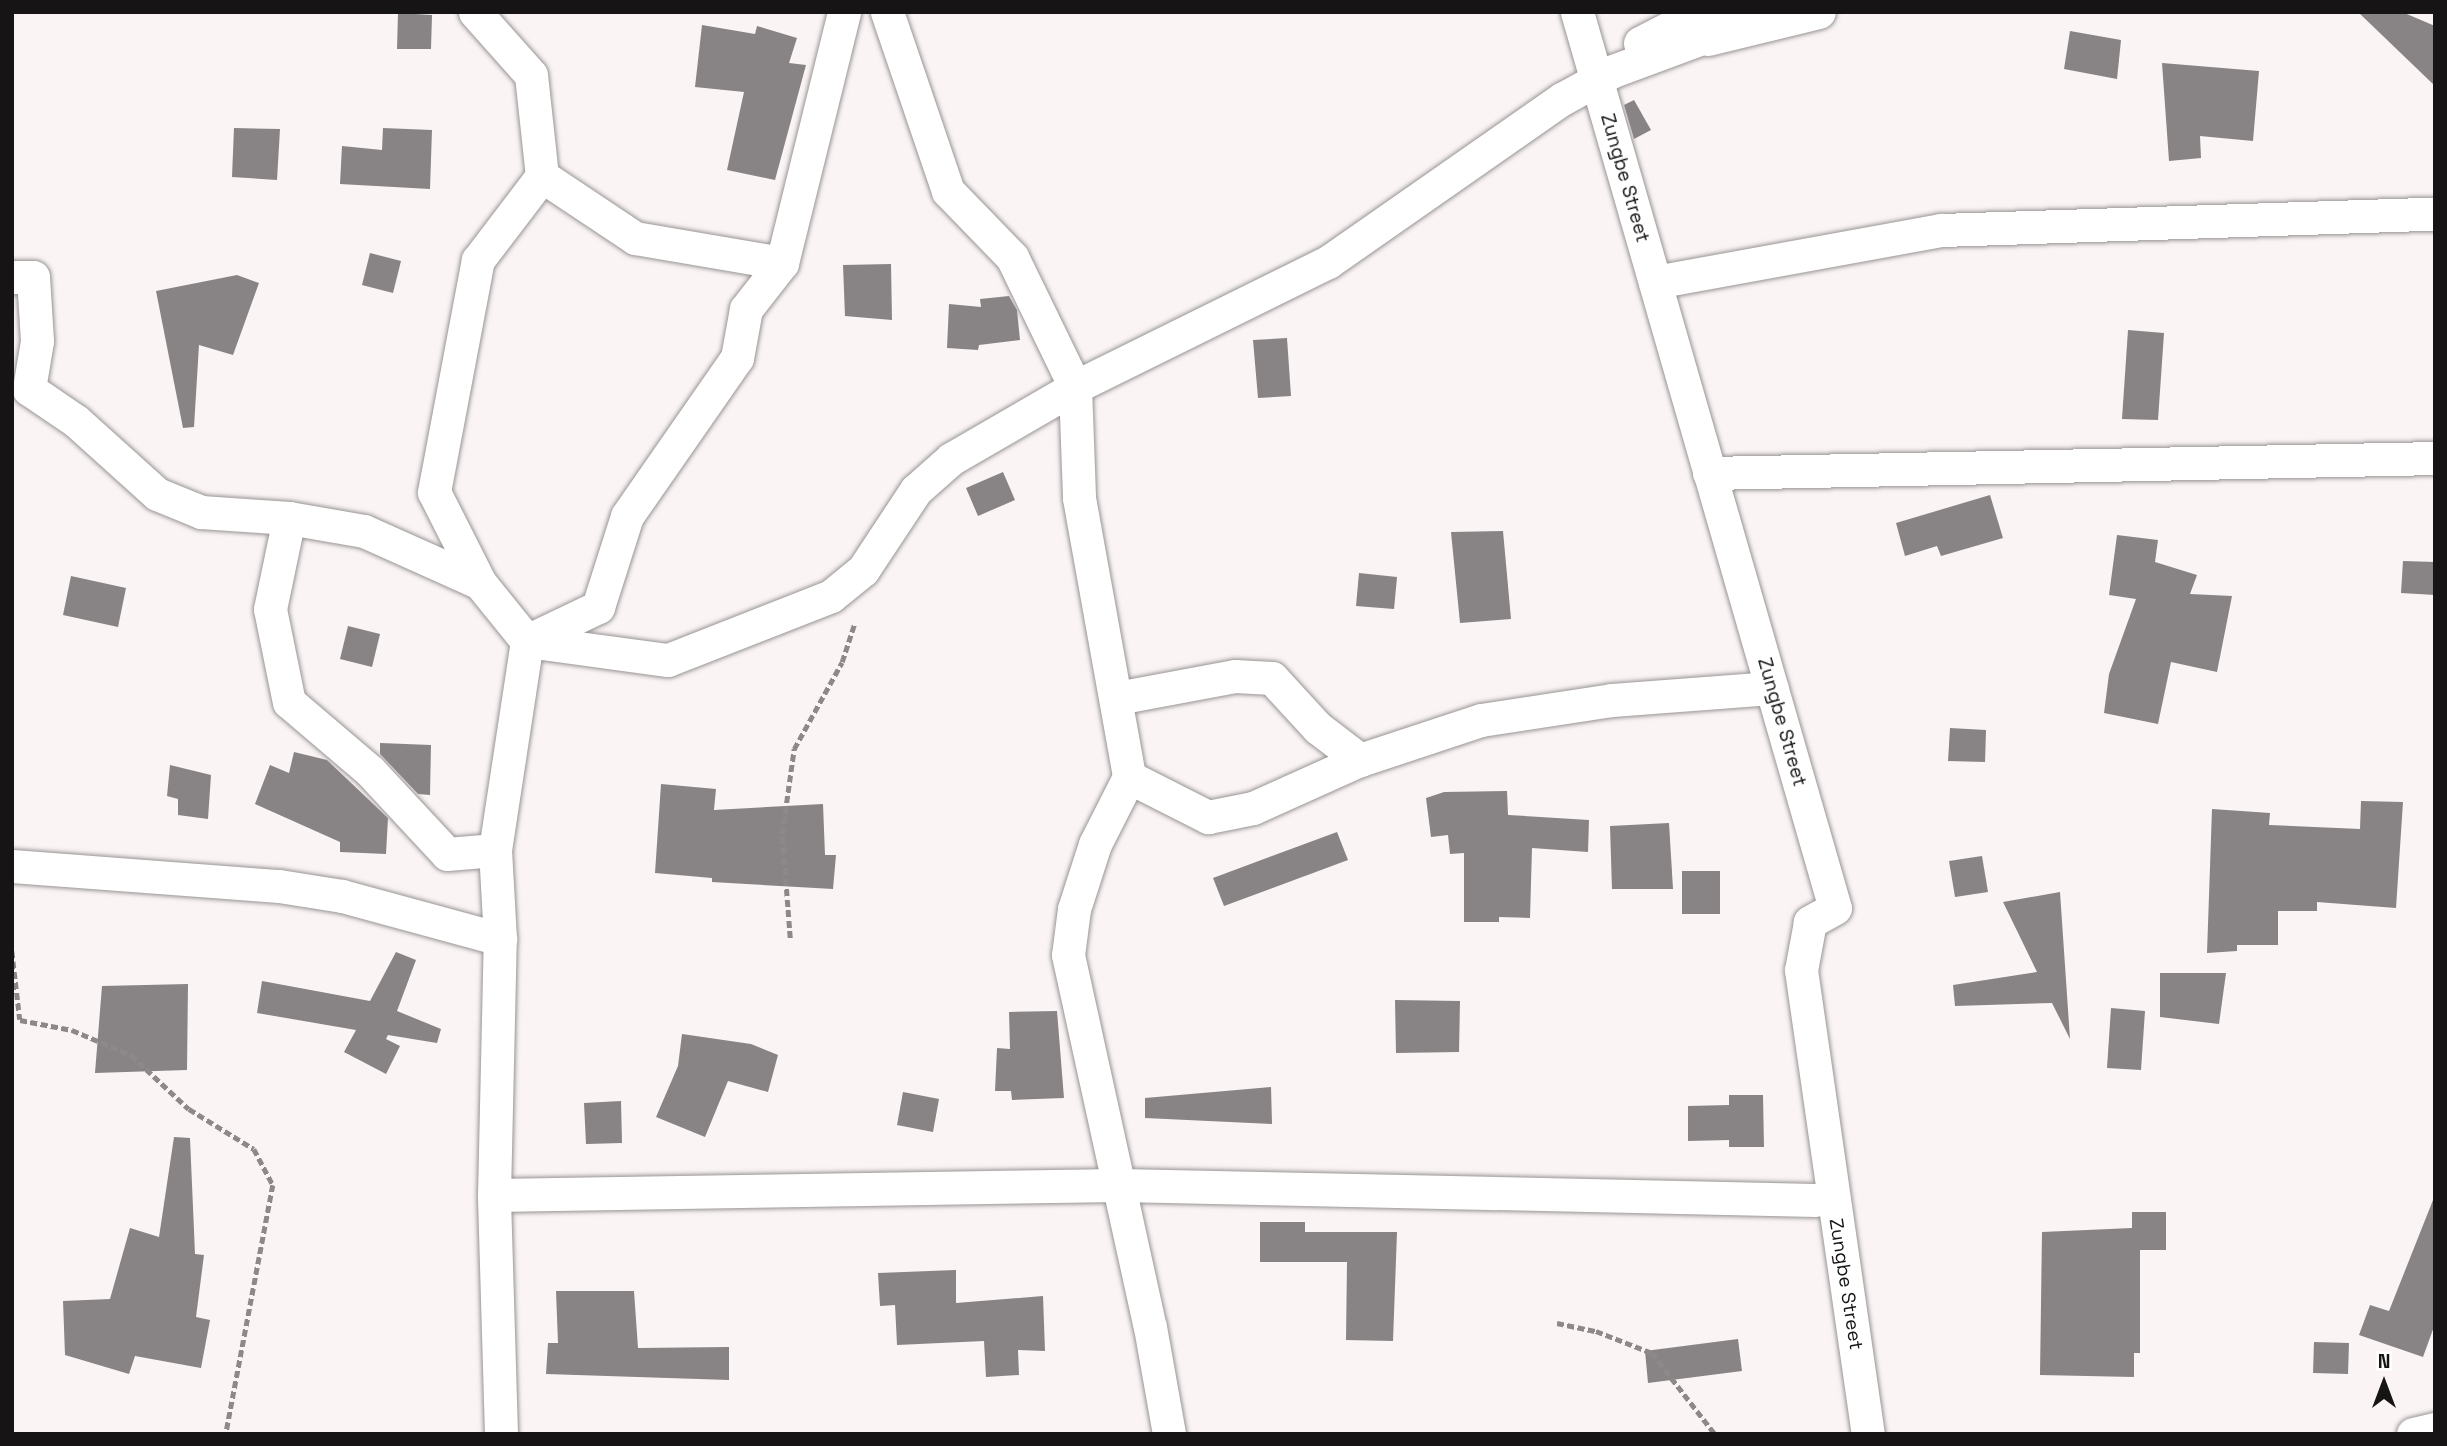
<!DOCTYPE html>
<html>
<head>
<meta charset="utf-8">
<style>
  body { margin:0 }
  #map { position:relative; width:2447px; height:1446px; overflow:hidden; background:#faf4f4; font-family:"Space Grotesk",sans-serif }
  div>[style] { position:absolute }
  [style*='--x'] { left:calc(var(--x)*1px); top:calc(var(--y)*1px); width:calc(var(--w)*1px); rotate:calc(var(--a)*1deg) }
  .building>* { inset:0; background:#888384 }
  .path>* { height:4.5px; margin-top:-2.25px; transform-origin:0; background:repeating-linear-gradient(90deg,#8d8989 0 7px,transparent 0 10.5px) }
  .roads { filter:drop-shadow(0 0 2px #999494) drop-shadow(0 0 2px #999494) }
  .street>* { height:33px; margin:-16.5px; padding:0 16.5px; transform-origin:16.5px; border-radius:16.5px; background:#fff }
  span { translate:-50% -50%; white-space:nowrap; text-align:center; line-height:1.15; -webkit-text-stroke:5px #fff; paint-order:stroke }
  .street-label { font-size:19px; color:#161414 }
  .frame { position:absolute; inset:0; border:14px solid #161414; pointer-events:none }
  .north { position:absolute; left:2349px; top:1348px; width:70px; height:70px; -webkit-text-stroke:5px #fff; paint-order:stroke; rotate:0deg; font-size:19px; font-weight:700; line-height:28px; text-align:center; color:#161414 }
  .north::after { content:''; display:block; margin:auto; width:24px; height:32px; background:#161414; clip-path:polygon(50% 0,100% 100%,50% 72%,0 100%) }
</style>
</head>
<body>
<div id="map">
  <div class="building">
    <div style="clip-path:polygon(2358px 12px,2402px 12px,2435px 26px,2435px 86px)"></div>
    <div style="clip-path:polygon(398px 13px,432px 15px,431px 49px,397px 49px)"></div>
    <div style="clip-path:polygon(702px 25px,755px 34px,757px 26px,797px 38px,789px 63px,806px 65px,775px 180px,727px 170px,744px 92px,695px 87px)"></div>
    <div style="clip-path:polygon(2070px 31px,2121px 40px,2117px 79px,2064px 69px)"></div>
    <div style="clip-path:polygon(2162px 63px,2259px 71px,2253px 141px,2200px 136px,2201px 158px,2169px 161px)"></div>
    <div style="clip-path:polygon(1634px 100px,1651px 130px,1634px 139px,1624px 105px)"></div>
    <div style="clip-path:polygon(234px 128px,280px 129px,277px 180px,232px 177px)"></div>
    <div style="clip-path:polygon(383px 128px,432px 130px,430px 189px,340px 184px,342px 146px,382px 150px)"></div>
    <div style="clip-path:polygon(370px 253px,401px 261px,393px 293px,362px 285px)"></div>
    <div style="clip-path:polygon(891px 264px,892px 320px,845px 316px,843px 265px)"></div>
    <div style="clip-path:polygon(237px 275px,259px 283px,233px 355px,199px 345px,194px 427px,183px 428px,156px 291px)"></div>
    <div style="clip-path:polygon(1009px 296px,1017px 310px,1020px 340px,979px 345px,978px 350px,947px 348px,949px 304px,981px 307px,980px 299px)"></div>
    <div style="clip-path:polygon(2128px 330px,2164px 333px,2158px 420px,2122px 419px)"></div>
    <div style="clip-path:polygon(1287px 338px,1291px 396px,1258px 398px,1253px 340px)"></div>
    <div style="clip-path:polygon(1003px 472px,1015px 500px,978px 516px,966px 488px)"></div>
    <div style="clip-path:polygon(1990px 495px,2003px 538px,1941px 556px,1937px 546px,1905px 556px,1896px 523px)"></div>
    <div style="clip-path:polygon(1503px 531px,1511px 619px,1460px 623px,1451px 532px)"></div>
    <div style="clip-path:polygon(2117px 535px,2158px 540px,2155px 562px,2197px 575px,2190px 594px,2232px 596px,2217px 672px,2171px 662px,2158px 724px,2104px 713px,2109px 674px,2136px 599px,2109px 595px)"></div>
    <div style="clip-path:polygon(2403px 561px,2435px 562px,2435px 595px,2401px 593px)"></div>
    <div style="clip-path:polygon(1359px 573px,1397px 577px,1394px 609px,1356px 606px)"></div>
    <div style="clip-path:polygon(71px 576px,126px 588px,118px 627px,63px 615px)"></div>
    <div style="clip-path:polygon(348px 626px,380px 634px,372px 667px,340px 659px)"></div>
    <div style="clip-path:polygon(1950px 728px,1986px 730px,1985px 762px,1948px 761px)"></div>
    <div style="clip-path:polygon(380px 743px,431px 745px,430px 795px,418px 794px,380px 754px)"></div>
    <div style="clip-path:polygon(294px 752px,327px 760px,388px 818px,386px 854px,340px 852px,340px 842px,255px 804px,270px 765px,289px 773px)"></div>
    <div style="clip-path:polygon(170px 765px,211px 775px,208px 819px,178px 815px,178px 799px,167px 796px)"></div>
    <div style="clip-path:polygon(661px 784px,716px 789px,714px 810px,823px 804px,825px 855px,836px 855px,833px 889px,712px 882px,712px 878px,655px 873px)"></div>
    <div style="clip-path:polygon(1507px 791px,1508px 815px,1589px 820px,1588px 852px,1532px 848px,1530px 918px,1499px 917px,1499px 922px,1464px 922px,1464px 853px,1450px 854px,1448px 835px,1431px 837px,1426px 798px,1444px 792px)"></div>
    <div style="clip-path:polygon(2361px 801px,2403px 802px,2396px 908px,2317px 902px,2317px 911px,2278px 911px,2278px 945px,2237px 945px,2237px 951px,2207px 953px,2212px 809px,2270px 813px,2269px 825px,2360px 829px)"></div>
    <div style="clip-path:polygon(1669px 823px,1673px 889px,1612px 889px,1610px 826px)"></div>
    <div style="clip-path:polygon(1337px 832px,1348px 860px,1224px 906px,1213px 878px)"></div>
    <div style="clip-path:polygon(1982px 856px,1988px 892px,1955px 897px,1949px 861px)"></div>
    <div style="clip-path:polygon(1682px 871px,1720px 871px,1720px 914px,1682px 914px)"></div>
    <div style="clip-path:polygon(2060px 892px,2070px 1039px,2052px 1003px,1955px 1006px,1953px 985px,2037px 972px,2003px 902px)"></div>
    <div style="clip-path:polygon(396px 952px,416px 960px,397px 1011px,441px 1029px,437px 1043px,388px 1035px,386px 1039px,400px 1046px,386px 1074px,344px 1052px,356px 1030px,257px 1013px,262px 981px,370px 1001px)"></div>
    <div style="clip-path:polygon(2160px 973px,2226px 973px,2219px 1024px,2160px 1017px)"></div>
    <div style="clip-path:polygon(188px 984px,187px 1070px,95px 1073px,102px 986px)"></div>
    <div style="clip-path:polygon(1395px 1000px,1460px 1001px,1459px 1052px,1396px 1053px)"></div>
    <div style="clip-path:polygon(2111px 1008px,2145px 1011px,2141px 1070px,2107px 1068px)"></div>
    <div style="clip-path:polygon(1057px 1011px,1064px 1098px,1012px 1100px,1011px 1091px,995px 1091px,997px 1048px,1010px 1049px,1009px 1012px)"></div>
    <div style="clip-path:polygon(682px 1034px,751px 1044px,778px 1055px,768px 1092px,728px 1081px,705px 1137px,656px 1117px,678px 1066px)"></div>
    <div style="clip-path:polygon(1271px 1087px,1272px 1124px,1145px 1118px,1145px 1098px)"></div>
    <div style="clip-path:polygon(903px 1092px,939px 1099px,933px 1132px,897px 1125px)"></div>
    <div style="clip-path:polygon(1729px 1095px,1763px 1095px,1764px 1147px,1729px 1147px,1729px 1140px,1688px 1141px,1688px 1106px,1729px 1105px)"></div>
    <div style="clip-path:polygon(621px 1101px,622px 1143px,586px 1144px,584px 1103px)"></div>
    <div style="clip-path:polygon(174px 1137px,190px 1138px,195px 1254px,204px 1255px,196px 1317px,210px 1320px,201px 1368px,135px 1356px,129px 1374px,65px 1355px,63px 1301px,110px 1299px,130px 1228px,159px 1237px)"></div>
    <div style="clip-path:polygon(2433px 1200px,2435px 1324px,2423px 1357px,2359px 1335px,2370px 1305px,2389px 1311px)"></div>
    <div style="clip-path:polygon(2132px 1212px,2166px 1212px,2166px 1250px,2140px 1250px,2140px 1353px,2134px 1353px,2134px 1377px,2040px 1375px,2042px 1232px,2132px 1228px)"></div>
    <div style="clip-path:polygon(1260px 1222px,1305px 1222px,1305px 1232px,1397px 1232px,1393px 1341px,1346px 1340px,1347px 1262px,1260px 1262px)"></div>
    <div style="clip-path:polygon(956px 1270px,956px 1303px,1043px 1296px,1045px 1351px,1018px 1350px,1019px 1375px,986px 1377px,984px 1341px,897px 1345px,895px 1305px,880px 1306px,878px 1273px)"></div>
    <div style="clip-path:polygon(556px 1291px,634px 1291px,638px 1348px,729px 1347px,729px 1380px,546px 1374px,548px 1343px,558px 1343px)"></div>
    <div style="clip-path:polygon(1738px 1339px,1742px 1371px,1648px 1383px,1645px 1351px)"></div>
    <div style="clip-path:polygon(2314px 1342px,2349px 1343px,2348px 1374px,2313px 1373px)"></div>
  </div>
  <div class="path">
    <div style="--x:790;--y:938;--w:104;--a:-94.4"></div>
    <div style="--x:782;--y:834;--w:86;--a:-82"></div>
    <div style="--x:794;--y:749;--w:99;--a:-61.1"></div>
    <div style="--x:842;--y:662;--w:39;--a:-72"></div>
    <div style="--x:12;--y:951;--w:69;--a:83.4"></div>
    <div style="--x:20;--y:1020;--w:53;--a:10.9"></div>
    <div style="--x:72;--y:1030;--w:64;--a:23"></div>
    <div style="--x:131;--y:1055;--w:79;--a:43"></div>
    <div style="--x:189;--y:1109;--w:76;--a:31.6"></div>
    <div style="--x:254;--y:1149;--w:41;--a:62.2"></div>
    <div style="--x:273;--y:1185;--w:253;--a:100.7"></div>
    <div style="--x:1557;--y:1323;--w:40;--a:12"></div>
    <div style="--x:1596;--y:1331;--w:60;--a:21.4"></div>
    <div style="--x:1652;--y:1353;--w:103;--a:52.1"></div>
  </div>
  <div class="roads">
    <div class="street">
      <div style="--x:475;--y:12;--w:84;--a:48.4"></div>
      <div style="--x:531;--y:75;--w:102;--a:83.8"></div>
      <div style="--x:542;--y:176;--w:112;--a:33.7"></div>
      <div style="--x:635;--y:238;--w:149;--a:9.7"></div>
      <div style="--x:887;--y:12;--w:189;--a:71.2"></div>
      <div style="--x:948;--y:191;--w:92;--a:45.9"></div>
      <div style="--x:1012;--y:257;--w:144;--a:64.1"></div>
      <div style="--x:1075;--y:387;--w:111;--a:87.9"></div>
      <div style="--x:1079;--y:498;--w:283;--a:79.8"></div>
      <div style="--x:1129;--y:777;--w:75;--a:116.9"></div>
      <div style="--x:1095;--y:844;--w:68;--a:107.9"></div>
      <div style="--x:1074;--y:909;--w:46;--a:97.4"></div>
      <div style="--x:1068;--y:955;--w:381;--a:77.6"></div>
      <div style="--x:1150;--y:1327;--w:109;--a:79.9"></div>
      <div style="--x:1577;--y:12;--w:932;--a:73.94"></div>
      <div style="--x:1835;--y:908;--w:29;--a:151"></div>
      <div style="--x:1810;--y:922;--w:49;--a:100.6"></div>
      <div style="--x:1801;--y:970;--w:469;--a:81.8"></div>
      <div style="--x:1708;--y:39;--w:114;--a:-13.7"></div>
      <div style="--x:1640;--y:43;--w:68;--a:-27.3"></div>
      <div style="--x:12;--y:277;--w:21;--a:0"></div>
      <div style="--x:33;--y:277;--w:64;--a:86.4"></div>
      <div style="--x:37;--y:341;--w:49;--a:99.5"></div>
      <div style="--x:29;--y:389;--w:57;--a:34.2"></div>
      <div style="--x:76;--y:421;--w:109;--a:42"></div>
      <div style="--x:157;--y:494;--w:48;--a:22.2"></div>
      <div style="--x:201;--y:512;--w:88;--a:3.9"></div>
      <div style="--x:289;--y:518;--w:76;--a:9.8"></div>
      <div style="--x:364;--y:531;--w:127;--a:24.1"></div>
      <div style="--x:480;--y:583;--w:75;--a:51"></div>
      <div style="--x:527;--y:641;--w:142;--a:7.7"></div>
      <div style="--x:668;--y:660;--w:175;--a:-21.4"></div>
      <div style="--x:831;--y:596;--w:41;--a:-39.1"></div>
      <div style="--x:863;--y:570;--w:96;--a:-56.5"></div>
      <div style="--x:916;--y:490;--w:47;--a:-41.5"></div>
      <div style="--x:951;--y:459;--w:143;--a:-30.1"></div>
      <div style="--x:1075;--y:387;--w:282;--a:-26.3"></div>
      <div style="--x:1328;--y:262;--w:285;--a:-34.9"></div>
      <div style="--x:1562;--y:99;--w:58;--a:-28.8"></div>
      <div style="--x:1613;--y:71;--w:110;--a:-20.3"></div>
      <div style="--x:1716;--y:33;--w:26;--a:-53"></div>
      <div style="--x:1655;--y:282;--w:291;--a:-10.3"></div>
      <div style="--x:1941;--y:230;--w:494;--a:-1.9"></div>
      <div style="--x:1709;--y:473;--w:726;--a:-1.18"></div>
      <div style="--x:289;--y:518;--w:93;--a:101.8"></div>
      <div style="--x:270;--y:609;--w:95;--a:78.5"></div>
      <div style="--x:289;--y:702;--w:106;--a:40.4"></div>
      <div style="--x:370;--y:771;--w:113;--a:47.1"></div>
      <div style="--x:447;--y:854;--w:48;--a:-4.8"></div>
      <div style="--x:480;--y:583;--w:102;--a:-116.8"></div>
      <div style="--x:434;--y:492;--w:236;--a:-79.3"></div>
      <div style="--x:478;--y:260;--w:106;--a:-52.7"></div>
      <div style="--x:1117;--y:698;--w:120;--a:-10.6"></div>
      <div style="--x:1235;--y:676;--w:37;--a:3"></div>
      <div style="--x:1272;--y:678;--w:68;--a:47.4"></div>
      <div style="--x:1318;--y:728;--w:53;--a:37.3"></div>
      <div style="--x:1360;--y:760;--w:127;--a:-18.3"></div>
      <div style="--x:1481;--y:720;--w:133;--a:-8.7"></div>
      <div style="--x:1612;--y:700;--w:160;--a:-4.3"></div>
      <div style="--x:1129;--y:777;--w:89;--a:26.9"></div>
      <div style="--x:1208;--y:817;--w:46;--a:-11.3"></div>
      <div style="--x:1253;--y:808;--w:117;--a:-24.2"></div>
      <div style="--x:12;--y:866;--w:268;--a:4.3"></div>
      <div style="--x:279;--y:886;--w:64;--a:9"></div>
      <div style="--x:342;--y:896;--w:164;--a:15.2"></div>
      <div style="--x:494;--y:1195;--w:626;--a:-0.92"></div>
      <div style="--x:1120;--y:1185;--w:696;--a:1.23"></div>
      <div style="--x:501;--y:1434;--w:239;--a:-91.7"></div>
      <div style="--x:494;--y:1195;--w:256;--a:-88.7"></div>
      <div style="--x:500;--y:939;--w:89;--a:-93.2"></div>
      <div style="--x:495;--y:850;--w:211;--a:-81.3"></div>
      <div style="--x:527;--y:641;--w:79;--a:-25.6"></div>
      <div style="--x:598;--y:607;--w:96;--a:-72.3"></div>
      <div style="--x:627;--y:516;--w:193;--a:-55.2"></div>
      <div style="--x:737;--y:358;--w:50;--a:-79.6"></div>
      <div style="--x:746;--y:309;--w:58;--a:-52"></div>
      <div style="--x:782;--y:263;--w:259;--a:-76.1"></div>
      <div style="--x:2413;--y:1434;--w:23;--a:-13"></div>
    </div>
  </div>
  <div class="street-label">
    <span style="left:1625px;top:178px;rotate:74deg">Zungbe Street</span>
    <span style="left:1782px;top:722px;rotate:74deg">Zungbe Street</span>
    <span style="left:1846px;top:1284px;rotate:81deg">Zungbe Street</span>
  </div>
  <div class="frame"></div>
  <div class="north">N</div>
</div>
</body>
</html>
